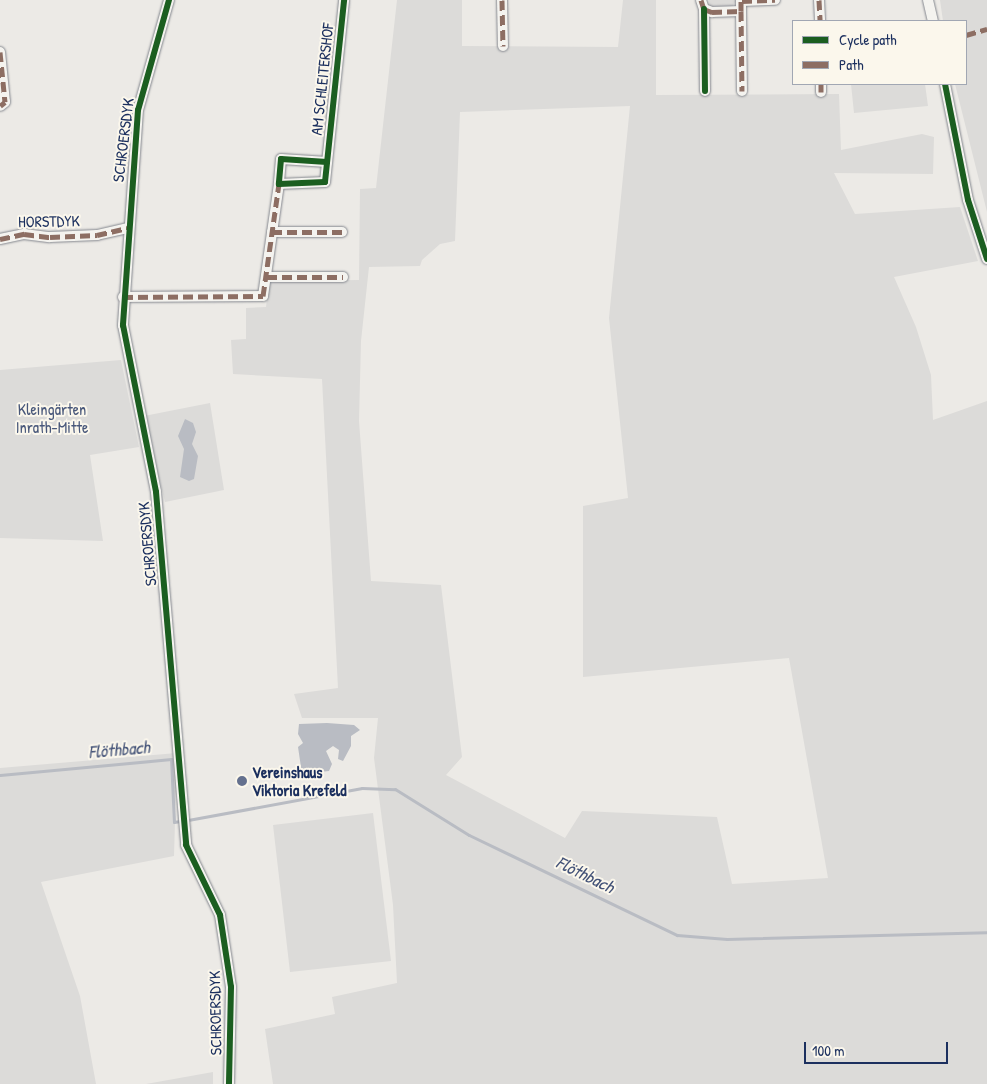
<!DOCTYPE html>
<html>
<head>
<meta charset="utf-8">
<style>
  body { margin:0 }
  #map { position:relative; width:987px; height:1084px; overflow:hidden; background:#eceae6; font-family:"Patrick Hand",sans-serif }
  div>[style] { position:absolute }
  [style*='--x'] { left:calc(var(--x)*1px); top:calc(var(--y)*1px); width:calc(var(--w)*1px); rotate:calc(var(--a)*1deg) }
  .green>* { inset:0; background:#dcdbd9 }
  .water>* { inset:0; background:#b9bcc3 }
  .stream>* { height:3px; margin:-1.5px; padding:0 1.5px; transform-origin:1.5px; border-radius:1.5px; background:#b9bcc3 }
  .roads { filter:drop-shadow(0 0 1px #85888f) drop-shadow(0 0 1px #85888f) }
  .street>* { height:10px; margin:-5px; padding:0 5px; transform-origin:5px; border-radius:5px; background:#f4f3ef }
  .quiet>* { height:5px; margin-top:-2.5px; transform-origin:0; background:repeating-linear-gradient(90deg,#8d6e63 0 10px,transparent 0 15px) }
  .cycleway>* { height:6px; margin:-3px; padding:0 3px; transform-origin:3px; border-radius:3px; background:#1b5e20 }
  .dots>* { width:14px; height:14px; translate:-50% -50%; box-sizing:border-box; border:2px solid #fbf7ec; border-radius:50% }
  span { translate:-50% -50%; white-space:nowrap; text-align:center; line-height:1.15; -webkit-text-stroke:4px #fbf7ec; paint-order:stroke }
  .street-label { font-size:16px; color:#1b2f5e }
  .park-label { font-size:16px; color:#48577a }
  .poi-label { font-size:16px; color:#1b2f5e; font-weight:700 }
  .left { translate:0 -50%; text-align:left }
  .water-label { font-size:18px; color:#445378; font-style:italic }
  .legend { position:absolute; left:792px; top:20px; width:175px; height:65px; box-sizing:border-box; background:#fbf7ec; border:1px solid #a1a7b3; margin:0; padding:6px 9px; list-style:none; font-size:15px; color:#1b2f5e }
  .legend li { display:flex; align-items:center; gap:10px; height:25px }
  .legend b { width:25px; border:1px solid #a1a7b3 }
  .scale { position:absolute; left:804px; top:1042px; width:144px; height:22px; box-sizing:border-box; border:2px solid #1b2f5e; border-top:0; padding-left:6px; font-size:15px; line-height:18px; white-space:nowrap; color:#1b2f5e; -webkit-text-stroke:4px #fbf7ec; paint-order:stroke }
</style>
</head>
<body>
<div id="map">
  <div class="green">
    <div style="clip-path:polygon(evenodd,397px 0,462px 0,462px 46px,618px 47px,623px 0,656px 0,656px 95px,839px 94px,841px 150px,922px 134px,934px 137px,933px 174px,834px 173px,855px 214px,960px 207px,978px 261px,894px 277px,916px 327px,931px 375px,933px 420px,987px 401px,987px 1084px,273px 1084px,265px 1029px,335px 1014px,332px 997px,397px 983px,393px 905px,374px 758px,378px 718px,302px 718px,294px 694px,338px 688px,322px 379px,233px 374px,231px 340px,246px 339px,246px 308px,266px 307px,269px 281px,359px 280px,360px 189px,376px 188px,397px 0,630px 106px,609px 318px,628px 498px,583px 506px,583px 677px,789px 658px,828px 878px,732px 884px,717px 817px,582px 811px,565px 838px,446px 775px,462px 757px,441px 585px,371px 581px,359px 421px,361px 341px,369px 267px,420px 266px,422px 260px,440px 244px,455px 241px,460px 112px,630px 106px)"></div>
    <div style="clip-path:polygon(709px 0,737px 0,731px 8px,710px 7px)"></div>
    <div style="clip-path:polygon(940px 0,987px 0,987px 212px,955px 84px,966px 84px,966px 21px,943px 21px)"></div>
    <div style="clip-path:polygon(851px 84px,925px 84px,928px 106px,854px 113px)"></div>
    <div style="clip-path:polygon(121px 360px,139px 447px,90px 455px,103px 541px,0 538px,0 370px)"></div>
    <div style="clip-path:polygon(210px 403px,224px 490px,165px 502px,144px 416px)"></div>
    <div style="clip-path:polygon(177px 753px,174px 856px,41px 882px,80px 996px,96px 1084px,0 1084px,0 768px)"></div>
    <div style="clip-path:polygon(373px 813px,391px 961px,290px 972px,273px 825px)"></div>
    <div style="clip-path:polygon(213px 1072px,213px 1084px,146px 1084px)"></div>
  </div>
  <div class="water">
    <div style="clip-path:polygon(185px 419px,193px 423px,196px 432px,192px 444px,198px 456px,194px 479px,189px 481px,180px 477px,184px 449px,178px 436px)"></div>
    <div style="clip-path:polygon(327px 723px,354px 725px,360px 730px,351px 736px,351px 746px,343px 761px,338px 759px,339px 750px,333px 746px,326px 751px,332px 764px,329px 771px,302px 774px,298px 747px,303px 743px,298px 734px,299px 724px)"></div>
  </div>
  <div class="stream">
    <div style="--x:0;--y:775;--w:172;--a:-5.3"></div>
    <div style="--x:171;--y:759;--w:63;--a:87.3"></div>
    <div style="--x:174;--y:822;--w:6;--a:-9"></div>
    <div style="--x:188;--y:820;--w:177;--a:-10.4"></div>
    <div style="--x:362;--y:788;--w:33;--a:2"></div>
    <div style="--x:395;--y:789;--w:87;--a:31.9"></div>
    <div style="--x:469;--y:835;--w:231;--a:25.7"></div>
    <div style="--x:677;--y:935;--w:50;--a:4.6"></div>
    <div style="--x:727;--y:939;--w:260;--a:-1.5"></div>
  </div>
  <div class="roads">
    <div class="street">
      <div style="--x:169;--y:0;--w:114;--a:105.7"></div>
      <div style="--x:138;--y:110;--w:216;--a:94"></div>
      <div style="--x:123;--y:325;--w:170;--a:78.8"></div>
      <div style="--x:156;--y:492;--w:354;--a:85.1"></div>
      <div style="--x:186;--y:845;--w:78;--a:64.1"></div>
      <div style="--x:220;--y:915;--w:73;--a:81.3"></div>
      <div style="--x:231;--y:987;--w:97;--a:91.2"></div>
      <div style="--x:502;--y:0;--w:46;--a:88.8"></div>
      <div style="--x:701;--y:0;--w:9;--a:72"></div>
      <div style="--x:704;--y:9;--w:9;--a:21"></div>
      <div style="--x:712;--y:12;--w:29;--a:-2"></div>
      <div style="--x:741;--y:11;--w:11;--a:-90"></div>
      <div style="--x:819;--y:0;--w:21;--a:87"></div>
      <div style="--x:928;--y:0;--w:22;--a:77"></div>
      <div style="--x:742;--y:1;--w:33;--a:-2"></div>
      <div style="--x:704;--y:9;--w:82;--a:89.3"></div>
      <div style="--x:741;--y:11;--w:80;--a:89.3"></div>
      <div style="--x:0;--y:52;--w:50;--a:84.3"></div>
      <div style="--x:5;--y:102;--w:6;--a:141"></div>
      <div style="--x:821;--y:84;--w:8;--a:90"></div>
      <div style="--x:945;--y:84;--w:118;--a:78.8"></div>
      <div style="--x:968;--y:200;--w:62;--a:72.1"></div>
      <div style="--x:327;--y:162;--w:46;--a:-176.3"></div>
      <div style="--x:281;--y:159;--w:25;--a:95"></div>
      <div style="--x:279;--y:184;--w:46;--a:-2.5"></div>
      <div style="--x:325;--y:182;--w:183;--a:-84"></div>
      <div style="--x:272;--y:232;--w:70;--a:0"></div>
      <div style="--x:0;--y:239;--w:25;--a:-12"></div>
      <div style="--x:24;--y:234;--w:26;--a:7"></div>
      <div style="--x:50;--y:237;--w:47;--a:-2.4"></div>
      <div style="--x:97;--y:235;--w:31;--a:-13"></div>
      <div style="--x:267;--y:277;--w:76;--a:0"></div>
      <div style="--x:123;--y:297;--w:140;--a:-0.4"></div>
      <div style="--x:263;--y:296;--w:113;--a:-81.9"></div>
    </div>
  </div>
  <div class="quiet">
    <div style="--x:502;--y:0;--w:46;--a:88.8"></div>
    <div style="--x:701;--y:0;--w:9;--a:72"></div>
    <div style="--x:704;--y:9;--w:9;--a:21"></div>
    <div style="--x:712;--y:12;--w:29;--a:-2"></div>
    <div style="--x:741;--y:11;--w:11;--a:-90"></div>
    <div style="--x:819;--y:0;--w:21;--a:87"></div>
    <div style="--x:742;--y:1;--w:33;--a:-2"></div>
    <div style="--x:741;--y:11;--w:80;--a:89.3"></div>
    <div style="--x:966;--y:35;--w:22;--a:-16"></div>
    <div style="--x:0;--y:52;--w:50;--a:84.3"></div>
    <div style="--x:5;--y:102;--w:6;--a:141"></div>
    <div style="--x:821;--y:84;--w:8;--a:90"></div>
    <div style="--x:272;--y:232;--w:70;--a:0"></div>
    <div style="--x:0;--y:239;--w:25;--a:-12"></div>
    <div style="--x:24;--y:234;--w:26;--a:7"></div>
    <div style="--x:50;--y:237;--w:47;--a:-2.4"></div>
    <div style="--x:97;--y:235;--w:31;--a:-13"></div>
    <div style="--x:267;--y:277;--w:76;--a:0"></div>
    <div style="--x:123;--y:297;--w:140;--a:-0.4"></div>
    <div style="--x:263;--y:296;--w:113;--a:-81.9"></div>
  </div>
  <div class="cycleway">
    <div style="--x:169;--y:0;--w:114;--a:105.7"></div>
    <div style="--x:138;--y:110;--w:216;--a:94"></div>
    <div style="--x:123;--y:325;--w:170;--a:78.8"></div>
    <div style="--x:156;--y:492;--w:354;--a:85.1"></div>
    <div style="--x:186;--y:845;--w:78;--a:64.1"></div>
    <div style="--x:220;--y:915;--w:73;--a:81.3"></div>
    <div style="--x:231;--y:987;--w:97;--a:91.2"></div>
    <div style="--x:704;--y:9;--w:82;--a:89.3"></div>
    <div style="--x:945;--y:84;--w:118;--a:78.8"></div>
    <div style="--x:968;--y:200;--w:62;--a:72.1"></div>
    <div style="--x:327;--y:162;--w:46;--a:-176.3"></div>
    <div style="--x:281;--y:159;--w:25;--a:95"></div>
    <div style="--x:279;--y:184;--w:46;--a:-2.5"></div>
    <div style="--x:325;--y:182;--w:183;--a:-84"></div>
  </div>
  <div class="dots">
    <div style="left:242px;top:781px;background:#64708e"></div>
  </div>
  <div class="street-label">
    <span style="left:322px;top:79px;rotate:-84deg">AM SCHLEITERSHOF</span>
    <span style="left:123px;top:140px;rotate:-83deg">SCHROERSDYK</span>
    <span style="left:49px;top:221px;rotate:-1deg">HORSTDYK</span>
    <span style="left:147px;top:544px;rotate:-95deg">SCHROERSDYK</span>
    <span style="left:215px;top:1013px;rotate:-91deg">SCHROERSDYK</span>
  </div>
  <div class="park-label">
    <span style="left:52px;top:418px">Kleingärten<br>Inrath-Mitte</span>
  </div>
  <div class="poi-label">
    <span class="left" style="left:252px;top:781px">Vereinshaus<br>Viktoria Krefeld</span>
  </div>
  <div class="water-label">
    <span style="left:119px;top:750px;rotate:-5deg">Flöthbach</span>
    <span style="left:585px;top:875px;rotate:26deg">Flöthbach</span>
  </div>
  <ul class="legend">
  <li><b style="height:6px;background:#1b5e20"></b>Cycle path</li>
  <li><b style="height:6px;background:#8d6e63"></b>Path</li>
  </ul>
  <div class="scale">100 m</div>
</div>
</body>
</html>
